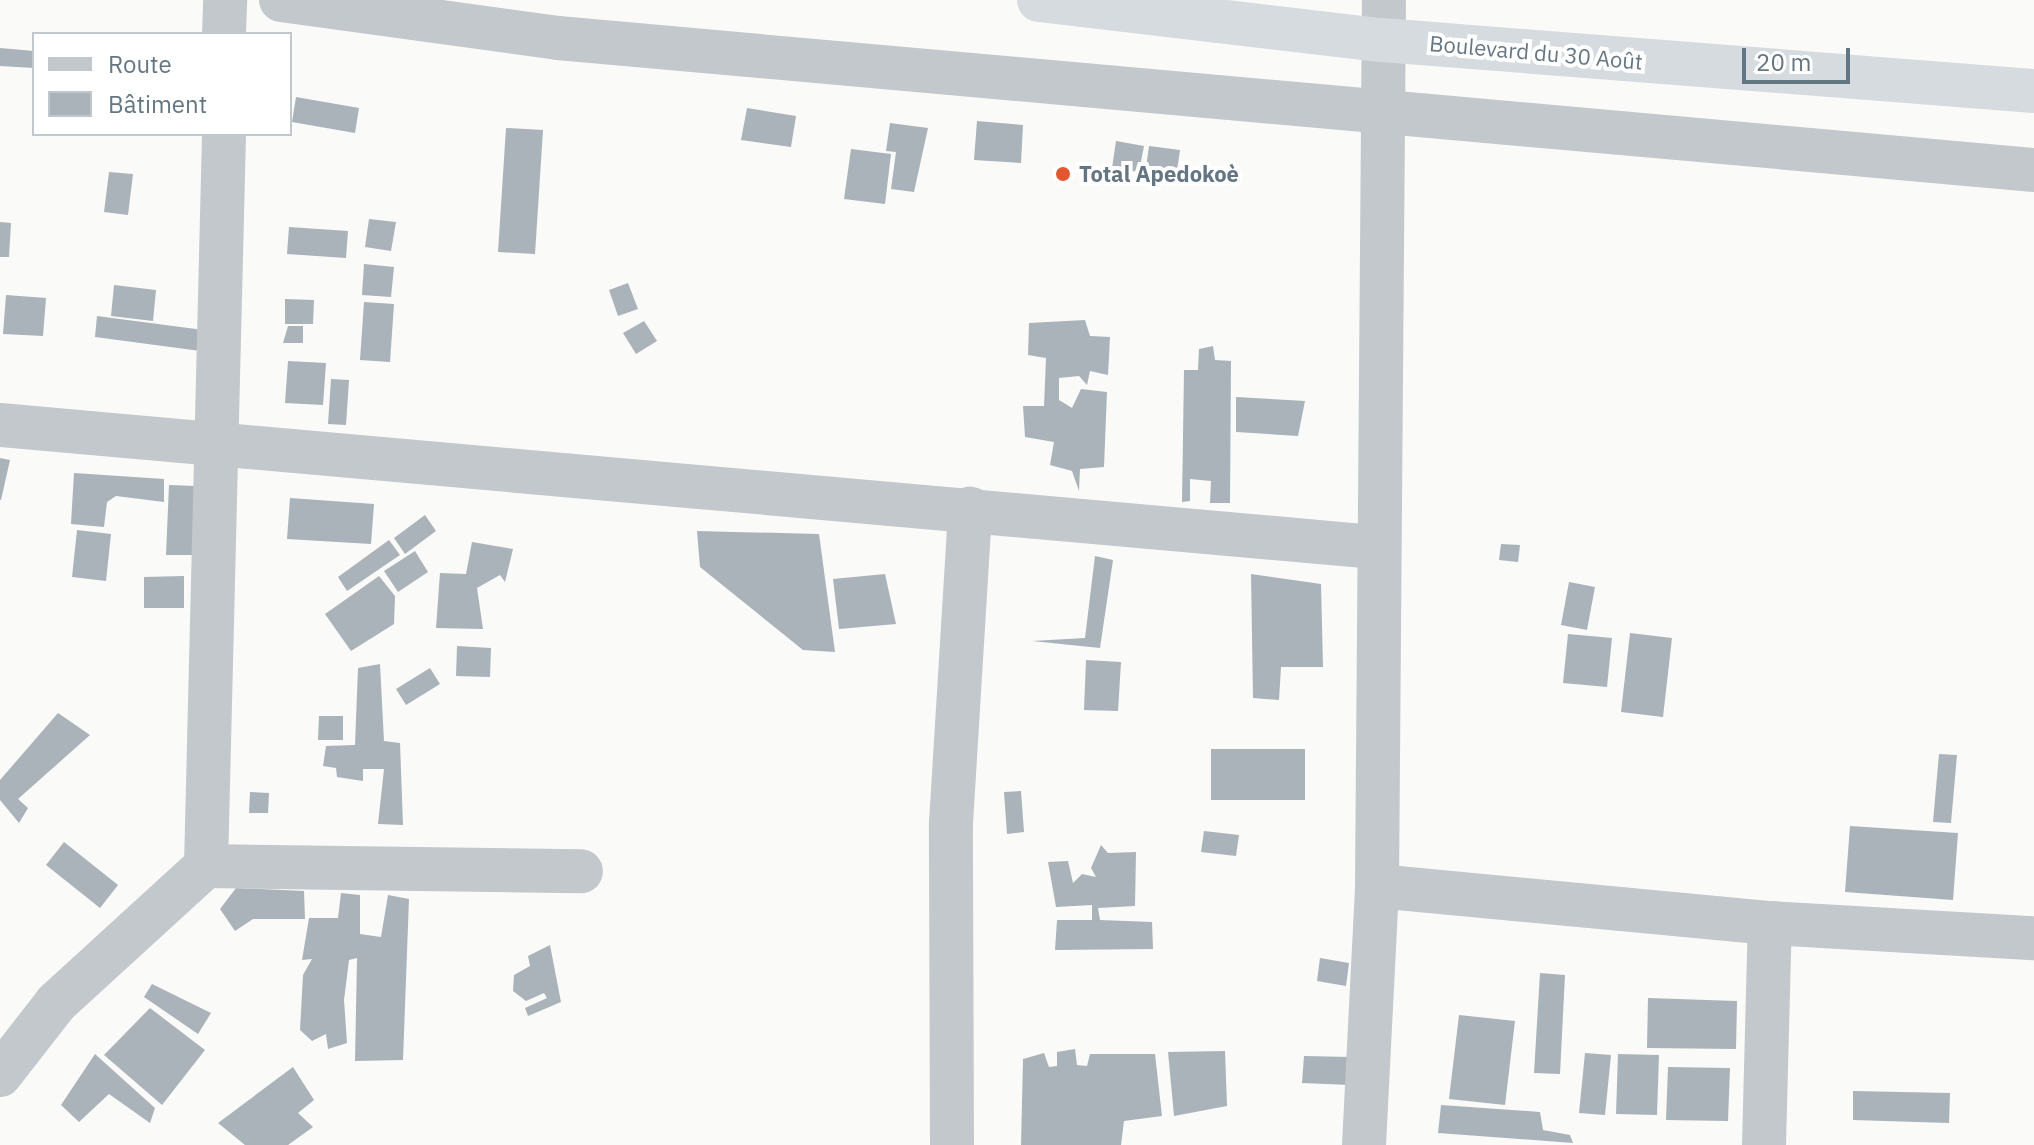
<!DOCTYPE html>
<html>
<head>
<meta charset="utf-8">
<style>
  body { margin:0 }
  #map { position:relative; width:2034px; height:1145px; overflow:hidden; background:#fafaf8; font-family:"IBM Plex Sans",sans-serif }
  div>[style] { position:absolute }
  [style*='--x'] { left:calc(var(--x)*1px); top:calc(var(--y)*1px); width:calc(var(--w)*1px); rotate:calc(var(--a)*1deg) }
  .building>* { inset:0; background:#aab3b9 }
  .street>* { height:44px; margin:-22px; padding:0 22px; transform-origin:22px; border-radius:22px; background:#c3c8cc }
  .highway>* { height:44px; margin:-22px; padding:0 22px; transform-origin:22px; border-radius:22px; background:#d6dbdf }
  .dots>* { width:22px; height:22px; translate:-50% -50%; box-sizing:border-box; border:4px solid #fff; border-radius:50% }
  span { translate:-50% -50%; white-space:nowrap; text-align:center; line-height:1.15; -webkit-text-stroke:8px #fff; paint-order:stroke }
  .street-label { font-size:22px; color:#657683 }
  .poi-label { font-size:22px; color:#657683; font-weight:700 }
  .left { translate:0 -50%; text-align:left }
  .legend { position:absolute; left:32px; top:32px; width:260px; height:104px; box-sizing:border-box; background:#fff; border:2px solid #c1c8cd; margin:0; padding:10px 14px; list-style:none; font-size:24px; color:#657683 }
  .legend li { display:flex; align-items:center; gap:16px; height:40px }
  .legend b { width:40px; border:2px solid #c1c8cd }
  .scale { position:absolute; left:1742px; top:48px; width:108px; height:36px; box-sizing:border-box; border:4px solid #657683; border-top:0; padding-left:10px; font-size:24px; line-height:28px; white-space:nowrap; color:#657683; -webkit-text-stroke:6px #fff; paint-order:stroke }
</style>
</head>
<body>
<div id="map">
  <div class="building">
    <div style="clip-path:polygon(0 48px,34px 51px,34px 68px,0 66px)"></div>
    <div style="clip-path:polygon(296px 97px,359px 108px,355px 133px,292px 122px)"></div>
    <div style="clip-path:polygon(747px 108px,796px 116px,791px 147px,741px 140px)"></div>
    <div style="clip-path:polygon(977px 121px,1023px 125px,1021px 163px,974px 160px)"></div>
    <div style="clip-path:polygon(890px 123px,928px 128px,914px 192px,891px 189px,896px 152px,886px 151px)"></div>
    <div style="clip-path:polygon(506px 128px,543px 130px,535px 254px,498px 252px)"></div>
    <div style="clip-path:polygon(1116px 141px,1144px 146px,1139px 172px,1112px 168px)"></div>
    <div style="clip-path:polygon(1149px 146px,1180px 150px,1176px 178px,1145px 175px)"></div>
    <div style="clip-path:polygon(851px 149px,891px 154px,885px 204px,844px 199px)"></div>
    <div style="clip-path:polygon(109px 172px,133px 174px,128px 215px,104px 212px)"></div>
    <div style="clip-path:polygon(369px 219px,396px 222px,391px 251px,365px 247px)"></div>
    <div style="clip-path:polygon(0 222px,11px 223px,9px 257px,0 257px)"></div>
    <div style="clip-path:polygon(289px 227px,348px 231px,346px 258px,287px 254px)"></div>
    <div style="clip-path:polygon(364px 264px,394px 267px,391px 297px,362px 295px)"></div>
    <div style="clip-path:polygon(628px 283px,638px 309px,618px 316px,609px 290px)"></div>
    <div style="clip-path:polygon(114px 285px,156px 290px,153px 321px,111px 316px)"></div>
    <div style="clip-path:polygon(6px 295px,46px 298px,43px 336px,3px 334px)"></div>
    <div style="clip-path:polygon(285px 299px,314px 300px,313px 324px,285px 324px)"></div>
    <div style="clip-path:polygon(364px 302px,394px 304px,390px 362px,360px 360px)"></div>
    <div style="clip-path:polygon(97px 316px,211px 331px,208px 352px,95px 337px)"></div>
    <div style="clip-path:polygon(1085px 320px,1090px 336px,1110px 337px,1108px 375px,1090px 371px,1087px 385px,1079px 376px,1059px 378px,1059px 400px,1072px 408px,1081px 389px,1107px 392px,1104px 467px,1080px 469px,1079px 491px,1072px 471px,1050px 465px,1054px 442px,1025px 437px,1023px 406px,1044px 406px,1046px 358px,1028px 355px,1029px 323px)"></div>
    <div style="clip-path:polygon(644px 321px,657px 341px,636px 354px,623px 333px)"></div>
    <div style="clip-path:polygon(288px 326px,303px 326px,303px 343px,283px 343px)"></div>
    <div style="clip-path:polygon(1213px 346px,1215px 360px,1231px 361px,1230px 503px,1210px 503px,1211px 481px,1190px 479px,1190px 501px,1182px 502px,1184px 370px,1198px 370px,1199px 349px)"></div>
    <div style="clip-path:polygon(288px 361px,326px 363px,323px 405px,285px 403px)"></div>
    <div style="clip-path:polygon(331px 379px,349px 380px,346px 425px,328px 424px)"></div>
    <div style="clip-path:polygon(1236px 397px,1305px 401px,1298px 436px,1236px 432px)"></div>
    <div style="clip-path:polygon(0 458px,10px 460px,1px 500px,0 500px)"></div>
    <div style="clip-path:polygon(74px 473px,164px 479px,164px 502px,116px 496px,107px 502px,104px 527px,71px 524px)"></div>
    <div style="clip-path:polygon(169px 485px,195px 486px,193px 555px,166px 555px)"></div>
    <div style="clip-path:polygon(290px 498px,374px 504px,371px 544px,287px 539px)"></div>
    <div style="clip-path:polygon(425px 515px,436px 531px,405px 554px,394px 538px)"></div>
    <div style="clip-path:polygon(77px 530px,111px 534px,106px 581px,72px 577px)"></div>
    <div style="clip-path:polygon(697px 531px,819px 534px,835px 652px,803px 650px,700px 567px)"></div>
    <div style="clip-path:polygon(389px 540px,400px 555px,347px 591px,338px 577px)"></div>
    <div style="clip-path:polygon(472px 542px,513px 549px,505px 582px,500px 575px,477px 588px,483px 629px,436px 628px,440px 573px,466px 574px)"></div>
    <div style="clip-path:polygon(1501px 544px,1520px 545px,1518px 562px,1499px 560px)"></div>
    <div style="clip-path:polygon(415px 551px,428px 572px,398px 592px,384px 571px)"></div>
    <div style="clip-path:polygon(1095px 556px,1113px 560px,1100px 648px,1032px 641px,1085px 638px)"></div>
    <div style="clip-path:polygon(885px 574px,896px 624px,839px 629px,833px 579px)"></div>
    <div style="clip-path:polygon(1251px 574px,1321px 584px,1323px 667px,1281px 667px,1279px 700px,1253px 698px)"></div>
    <div style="clip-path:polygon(184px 576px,184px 608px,144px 608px,144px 577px)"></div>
    <div style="clip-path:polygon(379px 576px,395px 596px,394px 624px,351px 651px,325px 614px)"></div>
    <div style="clip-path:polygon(1569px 582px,1595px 587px,1587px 630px,1561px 625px)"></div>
    <div style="clip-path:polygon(1630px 633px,1672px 638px,1663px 717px,1621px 712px)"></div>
    <div style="clip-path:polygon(1568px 634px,1612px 638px,1607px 687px,1563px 683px)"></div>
    <div style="clip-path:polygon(457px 646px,491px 648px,490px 677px,456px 676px)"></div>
    <div style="clip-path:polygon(1086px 660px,1121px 662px,1118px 711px,1084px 710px)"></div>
    <div style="clip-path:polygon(380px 664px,384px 741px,400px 743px,403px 825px,378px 824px,384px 769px,363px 769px,363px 781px,337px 777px,336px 768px,323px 766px,326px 746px,355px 745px,358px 668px)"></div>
    <div style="clip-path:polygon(430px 668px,440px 684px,406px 705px,396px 689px)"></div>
    <div style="clip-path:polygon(58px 713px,90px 735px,18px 799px,28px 808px,19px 823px,0 800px,0 780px)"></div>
    <div style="clip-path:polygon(319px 716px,343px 716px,343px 740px,318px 740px)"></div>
    <div style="clip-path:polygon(1211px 749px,1305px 749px,1305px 800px,1211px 800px)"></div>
    <div style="clip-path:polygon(1939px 754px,1957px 755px,1951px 823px,1933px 822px)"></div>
    <div style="clip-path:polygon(1021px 791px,1024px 832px,1007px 834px,1004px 792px)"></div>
    <div style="clip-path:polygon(250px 792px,269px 793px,268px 813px,249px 813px)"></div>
    <div style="clip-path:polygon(1850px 826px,1958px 833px,1953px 900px,1845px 892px)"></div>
    <div style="clip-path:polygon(1204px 831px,1239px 835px,1236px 856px,1201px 852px)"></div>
    <div style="clip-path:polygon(64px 842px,118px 885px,100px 908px,46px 865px)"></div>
    <div style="clip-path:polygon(1101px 845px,1108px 853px,1136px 852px,1135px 906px,1098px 908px,1100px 920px,1152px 922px,1153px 949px,1055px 950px,1057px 920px,1092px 920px,1092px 905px,1056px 907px,1048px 862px,1068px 861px,1073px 883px,1082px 874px,1096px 877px,1091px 868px)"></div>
    <div style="clip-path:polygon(236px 888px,304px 891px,305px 919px,253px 919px,235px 931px,220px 909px)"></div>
    <div style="clip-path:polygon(341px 893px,360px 895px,360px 934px,381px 937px,388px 895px,409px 899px,403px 1060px,355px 1061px,357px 958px,349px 960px,344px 1000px,347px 1043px,328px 1049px,326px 1034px,312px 1041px,300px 1030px,303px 975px,312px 959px,302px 960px,309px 918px,338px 918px)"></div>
    <div style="clip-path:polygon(550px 945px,561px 1002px,528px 1016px,525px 1008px,547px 998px,544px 993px,526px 1001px,513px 991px,514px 975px,530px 966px,528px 956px)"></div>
    <div style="clip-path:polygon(1320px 958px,1349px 963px,1346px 986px,1317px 981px)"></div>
    <div style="clip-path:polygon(1540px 973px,1565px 975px,1560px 1074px,1534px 1073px)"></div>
    <div style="clip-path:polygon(152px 984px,211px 1013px,198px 1034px,144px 997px)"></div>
    <div style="clip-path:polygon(1648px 998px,1737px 1001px,1736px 1049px,1647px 1048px)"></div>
    <div style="clip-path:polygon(150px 1008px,205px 1050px,162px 1105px,104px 1055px)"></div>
    <div style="clip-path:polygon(1459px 1015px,1515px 1021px,1505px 1105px,1449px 1099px)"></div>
    <div style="clip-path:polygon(1075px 1049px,1077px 1065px,1087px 1066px,1090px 1054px,1155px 1054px,1162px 1116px,1124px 1121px,1121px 1145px,1021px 1145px,1023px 1059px,1044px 1053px,1049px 1067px,1057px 1066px,1057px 1052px)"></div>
    <div style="clip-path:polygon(1225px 1051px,1227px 1106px,1174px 1116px,1168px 1052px)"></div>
    <div style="clip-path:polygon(1585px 1053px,1611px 1055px,1605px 1115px,1579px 1113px)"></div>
    <div style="clip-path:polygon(95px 1054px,155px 1108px,150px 1123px,109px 1094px,79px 1122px,61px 1105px)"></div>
    <div style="clip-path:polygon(1618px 1054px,1659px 1055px,1657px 1115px,1616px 1114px)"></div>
    <div style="clip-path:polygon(1304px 1056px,1351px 1057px,1350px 1085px,1302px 1083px)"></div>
    <div style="clip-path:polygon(293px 1067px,314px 1100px,298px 1113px,313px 1127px,288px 1145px,245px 1145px,218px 1123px)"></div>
    <div style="clip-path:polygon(1668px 1067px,1730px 1068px,1728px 1121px,1666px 1120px)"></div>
    <div style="clip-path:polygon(1853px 1091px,1950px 1093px,1949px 1123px,1853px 1120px)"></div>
    <div style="clip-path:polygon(1441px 1105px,1540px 1112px,1543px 1130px,1570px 1135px,1573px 1143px,1438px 1133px)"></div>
  </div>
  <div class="street">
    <div style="--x:281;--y:0;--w:280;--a:7.8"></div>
    <div style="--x:558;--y:38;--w:1482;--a:5.11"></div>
    <div style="--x:224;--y:34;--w:34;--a:-88"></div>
    <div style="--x:0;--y:425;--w:1381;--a:5.07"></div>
    <div style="--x:206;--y:866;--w:375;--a:0.8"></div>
    <div style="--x:1377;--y:886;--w:395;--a:5.4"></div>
    <div style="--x:1770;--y:923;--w:264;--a:3.3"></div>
    <div style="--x:0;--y:1075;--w:91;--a:-52.1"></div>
    <div style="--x:56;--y:1003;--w:203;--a:-42.4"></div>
    <div style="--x:206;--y:866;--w:732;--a:-88.59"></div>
    <div style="--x:952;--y:1145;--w:322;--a:-90.2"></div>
    <div style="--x:951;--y:823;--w:315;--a:-86.5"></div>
    <div style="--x:1364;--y:1145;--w:259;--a:-87.1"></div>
    <div style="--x:1377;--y:886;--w:886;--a:-89.55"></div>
    <div style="--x:1764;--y:1145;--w:222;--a:-88.5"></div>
  </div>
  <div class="highway">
    <div style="--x:1039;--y:0;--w:345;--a:6.7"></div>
    <div style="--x:1382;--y:40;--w:654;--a:4.47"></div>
  </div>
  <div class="dots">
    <div style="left:1063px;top:174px;background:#e4572e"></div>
  </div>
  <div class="street-label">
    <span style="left:1536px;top:52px;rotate:5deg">Boulevard du 30 Août</span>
  </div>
  <div class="poi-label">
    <span class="left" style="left:1079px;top:174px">Total Apedokoè</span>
  </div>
  <ul class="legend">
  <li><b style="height:10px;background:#c3c8cc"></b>Route</li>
  <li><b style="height:22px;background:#aab3b9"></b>Bâtiment</li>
  </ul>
  <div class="scale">20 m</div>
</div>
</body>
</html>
